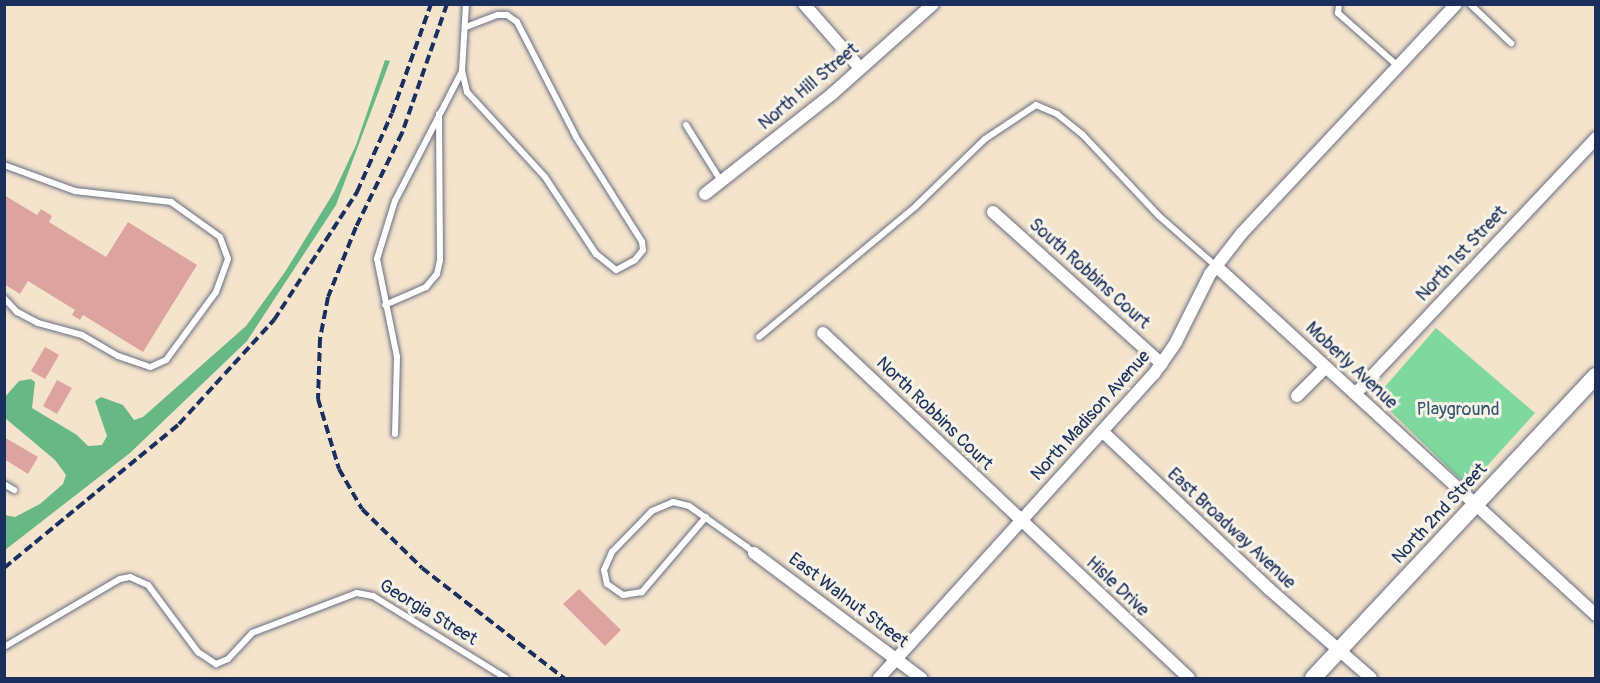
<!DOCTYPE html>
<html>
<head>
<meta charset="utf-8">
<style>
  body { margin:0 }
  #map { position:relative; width:1600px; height:683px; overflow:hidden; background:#f5e4cc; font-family:Pangolin,sans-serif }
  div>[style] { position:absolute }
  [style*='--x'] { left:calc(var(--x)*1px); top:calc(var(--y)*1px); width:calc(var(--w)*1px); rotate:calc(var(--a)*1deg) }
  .green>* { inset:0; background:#7fd89e }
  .forest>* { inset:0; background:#67b885 }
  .building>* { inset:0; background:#dda3a0 }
  .roads { filter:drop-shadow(0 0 2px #676e84) drop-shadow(0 0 2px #676e84) }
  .service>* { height:6px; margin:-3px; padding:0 3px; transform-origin:3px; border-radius:3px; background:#fff }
  .minor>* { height:12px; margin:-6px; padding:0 6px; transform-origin:6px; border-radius:6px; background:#fff }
  .secondary>* { height:16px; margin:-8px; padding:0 8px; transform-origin:8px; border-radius:8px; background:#fff }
  .rail>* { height:4px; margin-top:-2px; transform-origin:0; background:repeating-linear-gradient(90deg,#1b2f5e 0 9px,transparent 0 13.5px) }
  span { translate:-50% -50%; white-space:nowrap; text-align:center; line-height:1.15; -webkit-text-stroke:6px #f7f3e8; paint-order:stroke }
  .street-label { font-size:18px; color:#1b2f5e }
  .park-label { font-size:18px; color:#34596e }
  .frame { position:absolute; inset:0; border:6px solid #1b2f5e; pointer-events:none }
</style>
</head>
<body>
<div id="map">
  <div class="green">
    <div style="clip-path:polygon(1436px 328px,1535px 413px,1468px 487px,1376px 397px)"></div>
  </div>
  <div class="forest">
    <div style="clip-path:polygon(385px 60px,390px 61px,336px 205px,247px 341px,130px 453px,5px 550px,5px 515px,15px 517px,40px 504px,63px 484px,66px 475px,55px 460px,5px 418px,5px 397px,19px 381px,31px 379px,35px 382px,32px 408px,77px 435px,88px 446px,102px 445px,107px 436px,95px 401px,101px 397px,123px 405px,134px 420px,143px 417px,246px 326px,285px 272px,334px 192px,356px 145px)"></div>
  </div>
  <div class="building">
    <div style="clip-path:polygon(4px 195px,37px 215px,41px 209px,52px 216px,49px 222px,106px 257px,128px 222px,197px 265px,143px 352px,83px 315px,80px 320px,72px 315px,75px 310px,28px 281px,20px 294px,4px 284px)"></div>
    <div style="clip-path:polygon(45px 347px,59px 355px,45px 379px,31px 371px)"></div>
    <div style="clip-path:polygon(57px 380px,72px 388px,57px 414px,43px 406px)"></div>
    <div style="clip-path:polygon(4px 437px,38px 457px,28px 474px,4px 459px)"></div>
    <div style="clip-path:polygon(579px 589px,621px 630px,605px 646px,563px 604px)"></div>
  </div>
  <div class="roads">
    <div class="service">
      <div style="--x:1339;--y:4;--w:9;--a:96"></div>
      <div style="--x:1338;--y:13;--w:80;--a:41.5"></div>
      <div style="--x:1470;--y:4;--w:57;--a:43.6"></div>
      <div style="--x:466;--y:27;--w:34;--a:-21"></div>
      <div style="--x:498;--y:15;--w:9;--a:0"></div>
      <div style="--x:507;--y:15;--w:12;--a:35"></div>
      <div style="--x:517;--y:22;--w:129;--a:62.8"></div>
      <div style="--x:576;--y:137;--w:124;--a:57.8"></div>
      <div style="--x:642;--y:242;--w:8;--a:83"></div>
      <div style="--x:643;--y:250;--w:13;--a:129"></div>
      <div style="--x:635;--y:260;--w:21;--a:152"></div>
      <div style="--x:616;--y:270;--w:26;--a:-141"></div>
      <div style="--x:596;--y:254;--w:92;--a:-123.5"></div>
      <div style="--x:545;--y:177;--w:115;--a:-132.5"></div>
      <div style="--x:467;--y:92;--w:22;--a:-103"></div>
      <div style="--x:462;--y:71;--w:67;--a:-86.6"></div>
      <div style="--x:686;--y:125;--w:66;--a:58"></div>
      <div style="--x:4;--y:165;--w:76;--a:20.1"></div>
      <div style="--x:75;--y:191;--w:97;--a:6.5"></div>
      <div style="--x:171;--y:202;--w:60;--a:35.5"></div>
      <div style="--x:220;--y:237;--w:23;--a:70"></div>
      <div style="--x:228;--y:259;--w:35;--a:110"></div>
      <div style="--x:216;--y:292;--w:84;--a:126.3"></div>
      <div style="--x:166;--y:360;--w:17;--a:156"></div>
      <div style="--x:150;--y:367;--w:34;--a:-161"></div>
      <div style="--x:118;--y:356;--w:42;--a:-149.7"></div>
      <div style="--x:82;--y:335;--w:46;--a:-164.7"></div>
      <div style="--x:38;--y:323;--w:24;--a:-152"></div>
      <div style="--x:17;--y:312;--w:19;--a:-133"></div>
      <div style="--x:385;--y:305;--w:45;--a:-23.7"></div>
      <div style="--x:426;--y:287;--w:17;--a:-50"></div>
      <div style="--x:437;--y:274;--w:14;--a:-78"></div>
      <div style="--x:440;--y:260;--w:146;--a:-90.4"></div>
      <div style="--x:759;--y:337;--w:204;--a:-39.8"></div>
      <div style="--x:916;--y:206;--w:96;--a:-44.2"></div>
      <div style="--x:985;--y:139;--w:61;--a:-33.7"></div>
      <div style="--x:1036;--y:105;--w:23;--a:23"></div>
      <div style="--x:1057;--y:114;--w:32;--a:39"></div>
      <div style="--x:1082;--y:134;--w:112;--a:46.8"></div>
      <div style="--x:1159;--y:216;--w:76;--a:41.3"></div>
      <div style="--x:395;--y:434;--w:77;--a:-88.5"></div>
      <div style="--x:397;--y:357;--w:100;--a:-101.5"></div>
      <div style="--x:377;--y:259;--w:61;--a:-72.8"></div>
      <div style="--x:395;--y:201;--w:146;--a:-62.7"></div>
      <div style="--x:4;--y:484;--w:12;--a:31"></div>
      <div style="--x:706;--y:517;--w:99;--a:130.5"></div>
      <div style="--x:642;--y:592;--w:19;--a:171"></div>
      <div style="--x:623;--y:595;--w:19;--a:-145"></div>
      <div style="--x:607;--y:584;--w:14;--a:-102"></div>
      <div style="--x:604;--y:570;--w:20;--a:-66"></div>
      <div style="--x:612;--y:552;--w:57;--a:-45.7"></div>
      <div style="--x:652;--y:511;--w:23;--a:-23"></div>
      <div style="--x:673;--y:502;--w:16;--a:14"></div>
      <div style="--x:689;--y:506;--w:71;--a:35.3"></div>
      <div style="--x:747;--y:547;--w:9;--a:41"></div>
      <div style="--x:4;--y:647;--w:134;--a:-30.4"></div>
      <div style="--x:120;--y:579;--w:10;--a:-11"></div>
      <div style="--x:130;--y:577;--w:20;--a:24"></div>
      <div style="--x:148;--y:585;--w:84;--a:53.3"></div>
      <div style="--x:198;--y:652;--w:22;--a:34"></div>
      <div style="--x:216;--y:664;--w:13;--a:-23"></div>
      <div style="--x:228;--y:659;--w:35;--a:-47"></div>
      <div style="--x:252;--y:633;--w:112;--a:-20.9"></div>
      <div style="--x:357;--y:593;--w:16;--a:11"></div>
      <div style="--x:373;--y:596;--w:156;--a:31.7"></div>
    </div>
    <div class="minor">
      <div style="--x:804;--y:4;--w:85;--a:48.8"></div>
      <div style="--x:705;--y:194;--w:162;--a:-38.2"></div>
      <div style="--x:832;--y:94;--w:135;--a:-41.7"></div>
      <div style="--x:993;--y:212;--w:227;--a:42"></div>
      <div style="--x:1216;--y:266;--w:516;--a:42.57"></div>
      <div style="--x:823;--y:333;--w:503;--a:43.31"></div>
      <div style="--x:1355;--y:394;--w:352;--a:-46.7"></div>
      <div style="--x:1297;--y:396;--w:41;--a:-45"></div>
      <div style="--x:1102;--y:431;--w:230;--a:43.4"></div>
      <div style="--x:1269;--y:589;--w:135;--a:41.1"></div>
      <div style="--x:754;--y:553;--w:209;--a:36.8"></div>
      <div style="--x:879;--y:678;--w:410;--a:-47.9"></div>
      <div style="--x:1154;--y:374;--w:39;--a:-55"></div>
      <div style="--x:1176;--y:342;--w:76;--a:-63.4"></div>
      <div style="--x:1210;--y:274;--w:52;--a:-52"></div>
      <div style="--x:1242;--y:233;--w:313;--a:-46.9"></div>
    </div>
    <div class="secondary">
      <div style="--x:1313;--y:678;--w:414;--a:-46.9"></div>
    </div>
  </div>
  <div class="rail">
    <div style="--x:447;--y:4;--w:137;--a:109.2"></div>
    <div style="--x:402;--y:133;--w:105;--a:116.1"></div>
    <div style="--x:356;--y:227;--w:75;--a:111.8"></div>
    <div style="--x:328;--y:297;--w:43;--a:100.8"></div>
    <div style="--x:320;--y:339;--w:60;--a:91.9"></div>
    <div style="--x:318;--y:399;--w:73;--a:73.3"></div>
    <div style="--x:339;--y:469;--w:46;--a:60.1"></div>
    <div style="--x:362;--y:509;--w:84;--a:44.5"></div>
    <div style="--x:422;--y:568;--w:180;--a:37.8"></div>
    <div style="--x:4;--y:568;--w:227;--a:-39.4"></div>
    <div style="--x:179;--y:424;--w:141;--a:-47.6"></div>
    <div style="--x:274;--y:320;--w:153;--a:-57"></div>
    <div style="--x:357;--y:192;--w:86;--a:-66.1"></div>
    <div style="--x:392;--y:113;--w:116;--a:-70.3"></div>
  </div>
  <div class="street-label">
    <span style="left:809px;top:87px;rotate:-40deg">North Hill Street</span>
    <span style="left:1462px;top:254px;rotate:-47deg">North 1st Street</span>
    <span style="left:1089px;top:274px;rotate:42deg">South Robbins Court</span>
    <span style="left:1351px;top:366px;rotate:43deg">Moberly Avenue</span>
    <span style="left:934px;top:414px;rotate:44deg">North Robbins Court</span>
    <span style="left:1091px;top:416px;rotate:-48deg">North Madison Avenue</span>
    <span style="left:1440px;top:514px;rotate:-47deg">North 2nd Street</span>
    <span style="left:1231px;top:529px;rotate:43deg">East Broadway Avenue</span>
    <span style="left:1117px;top:587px;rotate:43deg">Hisle Drive</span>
    <span style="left:848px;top:601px;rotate:37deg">East Walnut Street</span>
    <span style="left:428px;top:613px;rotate:31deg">Georgia Street</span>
  </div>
  <div class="park-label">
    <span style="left:1458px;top:410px">Playground</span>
  </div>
  <div class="frame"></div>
</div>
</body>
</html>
